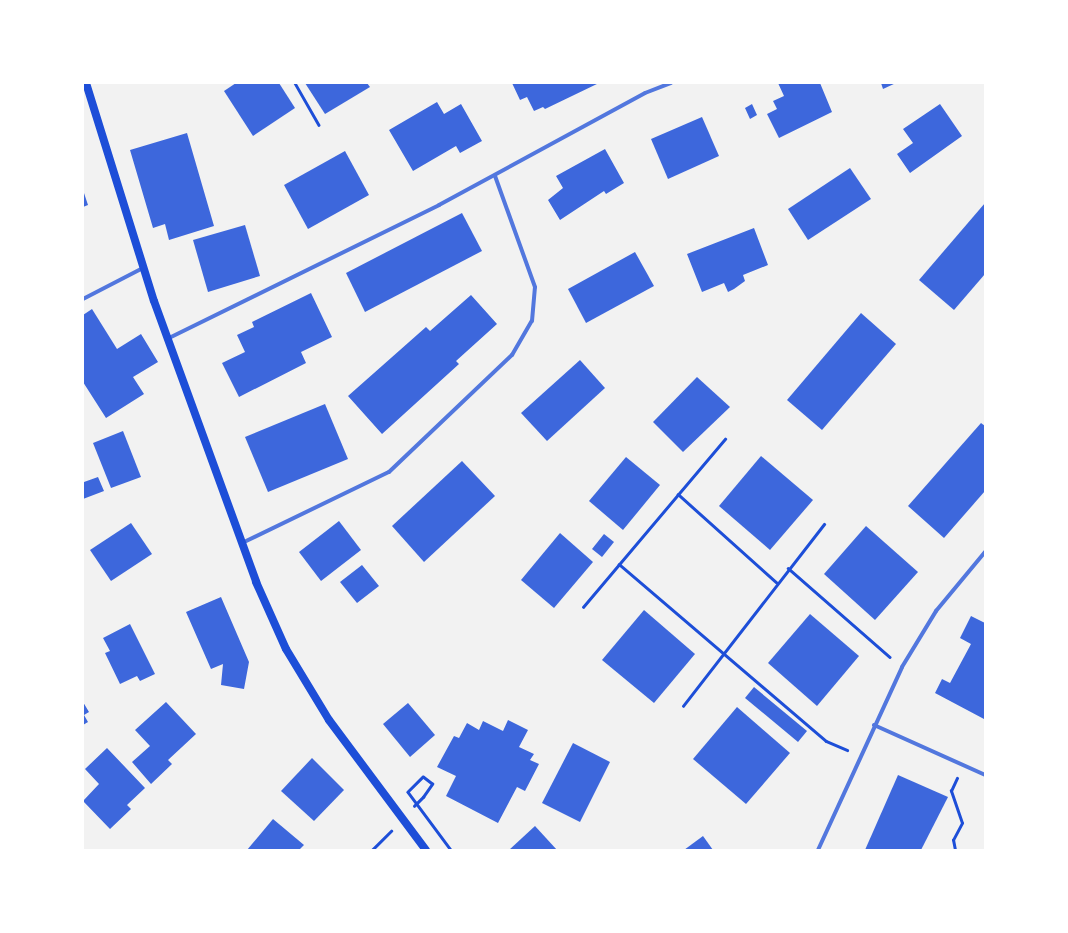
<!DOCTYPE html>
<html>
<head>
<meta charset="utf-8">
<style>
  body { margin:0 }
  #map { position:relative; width:1068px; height:933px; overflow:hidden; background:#f2f2f2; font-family:"Fira Sans Condensed",sans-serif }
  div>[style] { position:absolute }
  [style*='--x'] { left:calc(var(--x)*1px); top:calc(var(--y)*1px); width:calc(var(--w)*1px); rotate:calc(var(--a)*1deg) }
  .building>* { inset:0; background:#3d67dc }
  .path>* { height:2.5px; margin:-1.25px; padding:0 1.25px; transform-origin:1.25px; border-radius:1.25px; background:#1d4ed8 }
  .minor>* { height:4px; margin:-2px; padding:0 2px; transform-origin:2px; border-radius:2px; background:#5277de }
  .secondary>* { height:8px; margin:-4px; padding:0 4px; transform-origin:4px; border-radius:4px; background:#1d4ed8 }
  span { translate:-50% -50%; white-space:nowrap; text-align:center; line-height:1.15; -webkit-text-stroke:3px #fff; paint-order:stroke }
  .frame { position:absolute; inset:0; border:84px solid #fff; pointer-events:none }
</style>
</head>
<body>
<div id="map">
  <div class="building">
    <div style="clip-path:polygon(236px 83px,279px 83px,295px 108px,253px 136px,224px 91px)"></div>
    <div style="clip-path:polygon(305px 83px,367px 83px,370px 87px,325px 114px)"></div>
    <div style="clip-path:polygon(512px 83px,599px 83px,545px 109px,543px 107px,534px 111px,527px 97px,520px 100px)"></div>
    <div style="clip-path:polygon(778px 83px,820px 83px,832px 112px,779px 138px,767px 114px,777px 109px,773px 101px,784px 96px)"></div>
    <div style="clip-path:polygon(881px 83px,896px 83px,883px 89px)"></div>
    <div style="clip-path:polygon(437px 102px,444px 114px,461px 104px,482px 141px,460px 153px,456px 146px,413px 171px,389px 130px)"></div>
    <div style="clip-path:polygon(752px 104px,757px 115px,750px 119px,745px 108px)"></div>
    <div style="clip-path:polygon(940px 104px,962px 136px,910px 173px,897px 154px,913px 143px,903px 129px)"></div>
    <div style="clip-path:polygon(702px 117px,719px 156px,668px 179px,651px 139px)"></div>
    <div style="clip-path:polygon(187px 133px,214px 226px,169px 240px,165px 224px,153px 228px,130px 150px)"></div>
    <div style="clip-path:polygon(605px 149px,624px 183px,606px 194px,604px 191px,560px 220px,548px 200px,563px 188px,556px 176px)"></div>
    <div style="clip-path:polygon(345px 151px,369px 195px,308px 229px,284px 185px)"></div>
    <div style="clip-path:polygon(850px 168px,871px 199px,808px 240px,788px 209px)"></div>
    <div style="clip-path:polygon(83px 190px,88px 205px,83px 207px)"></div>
    <div style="clip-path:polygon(985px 203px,985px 274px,954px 310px,919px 280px)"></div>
    <div style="clip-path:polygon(462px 213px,482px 251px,365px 312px,346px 273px)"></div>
    <div style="clip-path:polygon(245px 225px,260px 276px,208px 292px,193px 240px)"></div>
    <div style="clip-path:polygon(754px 228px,768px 265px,743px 275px,745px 281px,734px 289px,728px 292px,724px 283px,702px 292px,687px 254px)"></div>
    <div style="clip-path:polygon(635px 252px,654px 286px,586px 323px,568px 289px)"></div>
    <div style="clip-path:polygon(311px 293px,332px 337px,301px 352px,306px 363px,239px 397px,222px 363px,245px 352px,237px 335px,254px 327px,252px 322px)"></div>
    <div style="clip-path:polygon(471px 295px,497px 324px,456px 361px,459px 364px,382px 434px,348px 396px,426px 327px,430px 331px)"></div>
    <div style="clip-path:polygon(92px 309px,117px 349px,141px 334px,158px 362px,133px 377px,144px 394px,106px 418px,83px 382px,83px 315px)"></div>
    <div style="clip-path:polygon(861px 313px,896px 344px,822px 430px,787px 400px)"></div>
    <div style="clip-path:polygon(580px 360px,605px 388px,547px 441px,521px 413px)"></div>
    <div style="clip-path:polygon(697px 377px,730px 407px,683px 452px,653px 422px)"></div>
    <div style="clip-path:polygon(325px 404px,348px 459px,268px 492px,245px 437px)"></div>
    <div style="clip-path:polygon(981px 423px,985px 426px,985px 491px,944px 538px,908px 506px)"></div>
    <div style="clip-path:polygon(123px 431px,141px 477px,111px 488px,93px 443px)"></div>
    <div style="clip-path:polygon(761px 456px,813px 500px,770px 550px,719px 506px)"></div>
    <div style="clip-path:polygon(626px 457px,660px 485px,623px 530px,589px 501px)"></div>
    <div style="clip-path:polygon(462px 461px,495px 496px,424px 562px,392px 526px)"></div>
    <div style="clip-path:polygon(98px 477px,104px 491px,83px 499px,83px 479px,84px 482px)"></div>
    <div style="clip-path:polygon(339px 521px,361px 550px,321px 581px,299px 552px)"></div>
    <div style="clip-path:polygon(131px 523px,152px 554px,111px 581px,90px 550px)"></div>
    <div style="clip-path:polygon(866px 526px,918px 572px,875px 620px,824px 574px)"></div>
    <div style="clip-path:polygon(560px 533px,593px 562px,554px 608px,521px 580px)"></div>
    <div style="clip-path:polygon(604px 534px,614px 542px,602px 557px,592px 549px)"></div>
    <div style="clip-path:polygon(362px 565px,379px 586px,357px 603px,340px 582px)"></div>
    <div style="clip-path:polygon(221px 597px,249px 662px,244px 689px,221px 685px,223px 664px,211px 669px,186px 612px)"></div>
    <div style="clip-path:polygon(644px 610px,695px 654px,654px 703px,602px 660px)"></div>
    <div style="clip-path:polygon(810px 614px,859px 656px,817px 706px,768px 663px)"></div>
    <div style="clip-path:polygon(971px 616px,985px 623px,984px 719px,935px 693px,942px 679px,950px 683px,971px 644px,960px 638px)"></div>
    <div style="clip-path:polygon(130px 624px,155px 674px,140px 681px,137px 676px,120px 684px,105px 653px,110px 651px,103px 638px)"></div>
    <div style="clip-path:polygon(754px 687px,807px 731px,798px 742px,745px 698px)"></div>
    <div style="clip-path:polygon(83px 702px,89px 712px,84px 715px,88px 722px,83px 725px)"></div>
    <div style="clip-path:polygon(166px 702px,196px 734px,168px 760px,172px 764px,151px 784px,132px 762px,150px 746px,135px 730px)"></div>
    <div style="clip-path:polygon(408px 703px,435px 735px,410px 757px,383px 724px)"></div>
    <div style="clip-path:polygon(737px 707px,790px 753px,746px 804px,693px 759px)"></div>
    <div style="clip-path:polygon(508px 720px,528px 730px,519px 747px,534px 754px,530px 760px,539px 764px,525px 791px,517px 787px,498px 823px,446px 796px,456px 776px,437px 767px,454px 736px,459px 738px,467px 723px,479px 730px,483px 721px,503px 731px)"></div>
    <div style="clip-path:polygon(573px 743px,610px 762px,580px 822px,542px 803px)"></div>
    <div style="clip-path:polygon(107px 748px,145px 788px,127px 805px,131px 809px,110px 829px,83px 801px,99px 784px,85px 769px)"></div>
    <div style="clip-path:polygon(312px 758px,344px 790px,314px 821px,281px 791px)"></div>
    <div style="clip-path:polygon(898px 775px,948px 797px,921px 850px,865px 850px)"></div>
    <div style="clip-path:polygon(273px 819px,304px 845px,299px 850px,247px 850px)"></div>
    <div style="clip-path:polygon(535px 826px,557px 850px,509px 850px)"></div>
    <div style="clip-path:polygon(703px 836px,713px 850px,684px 850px)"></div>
  </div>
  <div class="path">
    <div style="--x:295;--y:83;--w:48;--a:60.3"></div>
    <div style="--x:678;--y:494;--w:132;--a:41.9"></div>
    <div style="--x:619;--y:564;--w:272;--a:40.5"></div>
    <div style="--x:826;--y:741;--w:23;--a:23"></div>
    <div style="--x:788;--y:568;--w:135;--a:41.1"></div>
    <div style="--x:583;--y:607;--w:220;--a:-49.8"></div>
    <div style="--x:683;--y:706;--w:230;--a:-52.2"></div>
    <div style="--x:414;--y:806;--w:13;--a:-45"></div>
    <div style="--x:423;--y:797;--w:16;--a:-55"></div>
    <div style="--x:432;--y:784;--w:11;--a:-142"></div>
    <div style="--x:423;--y:777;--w:21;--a:135"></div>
    <div style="--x:408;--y:792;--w:72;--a:53.4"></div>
    <div style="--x:372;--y:850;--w:27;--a:-45"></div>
    <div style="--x:955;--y:850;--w:10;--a:-101"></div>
    <div style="--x:953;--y:840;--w:19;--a:-62"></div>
    <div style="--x:962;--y:823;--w:34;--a:-109"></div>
    <div style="--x:951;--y:791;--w:14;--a:-65"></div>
  </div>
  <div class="minor">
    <div style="--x:83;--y:299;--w:68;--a:-27.3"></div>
    <div style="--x:167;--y:339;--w:303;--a:-26.2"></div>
    <div style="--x:439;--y:205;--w:234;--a:-28.5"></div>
    <div style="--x:645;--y:93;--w:28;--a:-21"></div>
    <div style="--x:242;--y:543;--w:163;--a:-25.8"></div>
    <div style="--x:389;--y:472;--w:170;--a:-43.6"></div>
    <div style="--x:512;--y:355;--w:39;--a:-60"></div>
    <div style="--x:532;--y:321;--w:34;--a:-85"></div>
    <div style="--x:535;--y:287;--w:118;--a:-109.8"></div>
    <div style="--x:874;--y:725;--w:122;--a:24.2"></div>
    <div style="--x:818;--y:850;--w:201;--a:-65.3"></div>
    <div style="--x:902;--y:667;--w:66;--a:-58.7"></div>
    <div style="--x:936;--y:611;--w:77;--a:-50.3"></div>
  </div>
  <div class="secondary">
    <div style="--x:86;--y:83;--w:228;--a:72.7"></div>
    <div style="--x:154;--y:301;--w:299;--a:70"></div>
    <div style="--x:256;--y:582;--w:73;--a:65.9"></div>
    <div style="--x:286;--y:649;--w:83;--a:58.8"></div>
    <div style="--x:329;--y:720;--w:162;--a:53.3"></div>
  </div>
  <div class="frame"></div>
</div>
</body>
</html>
